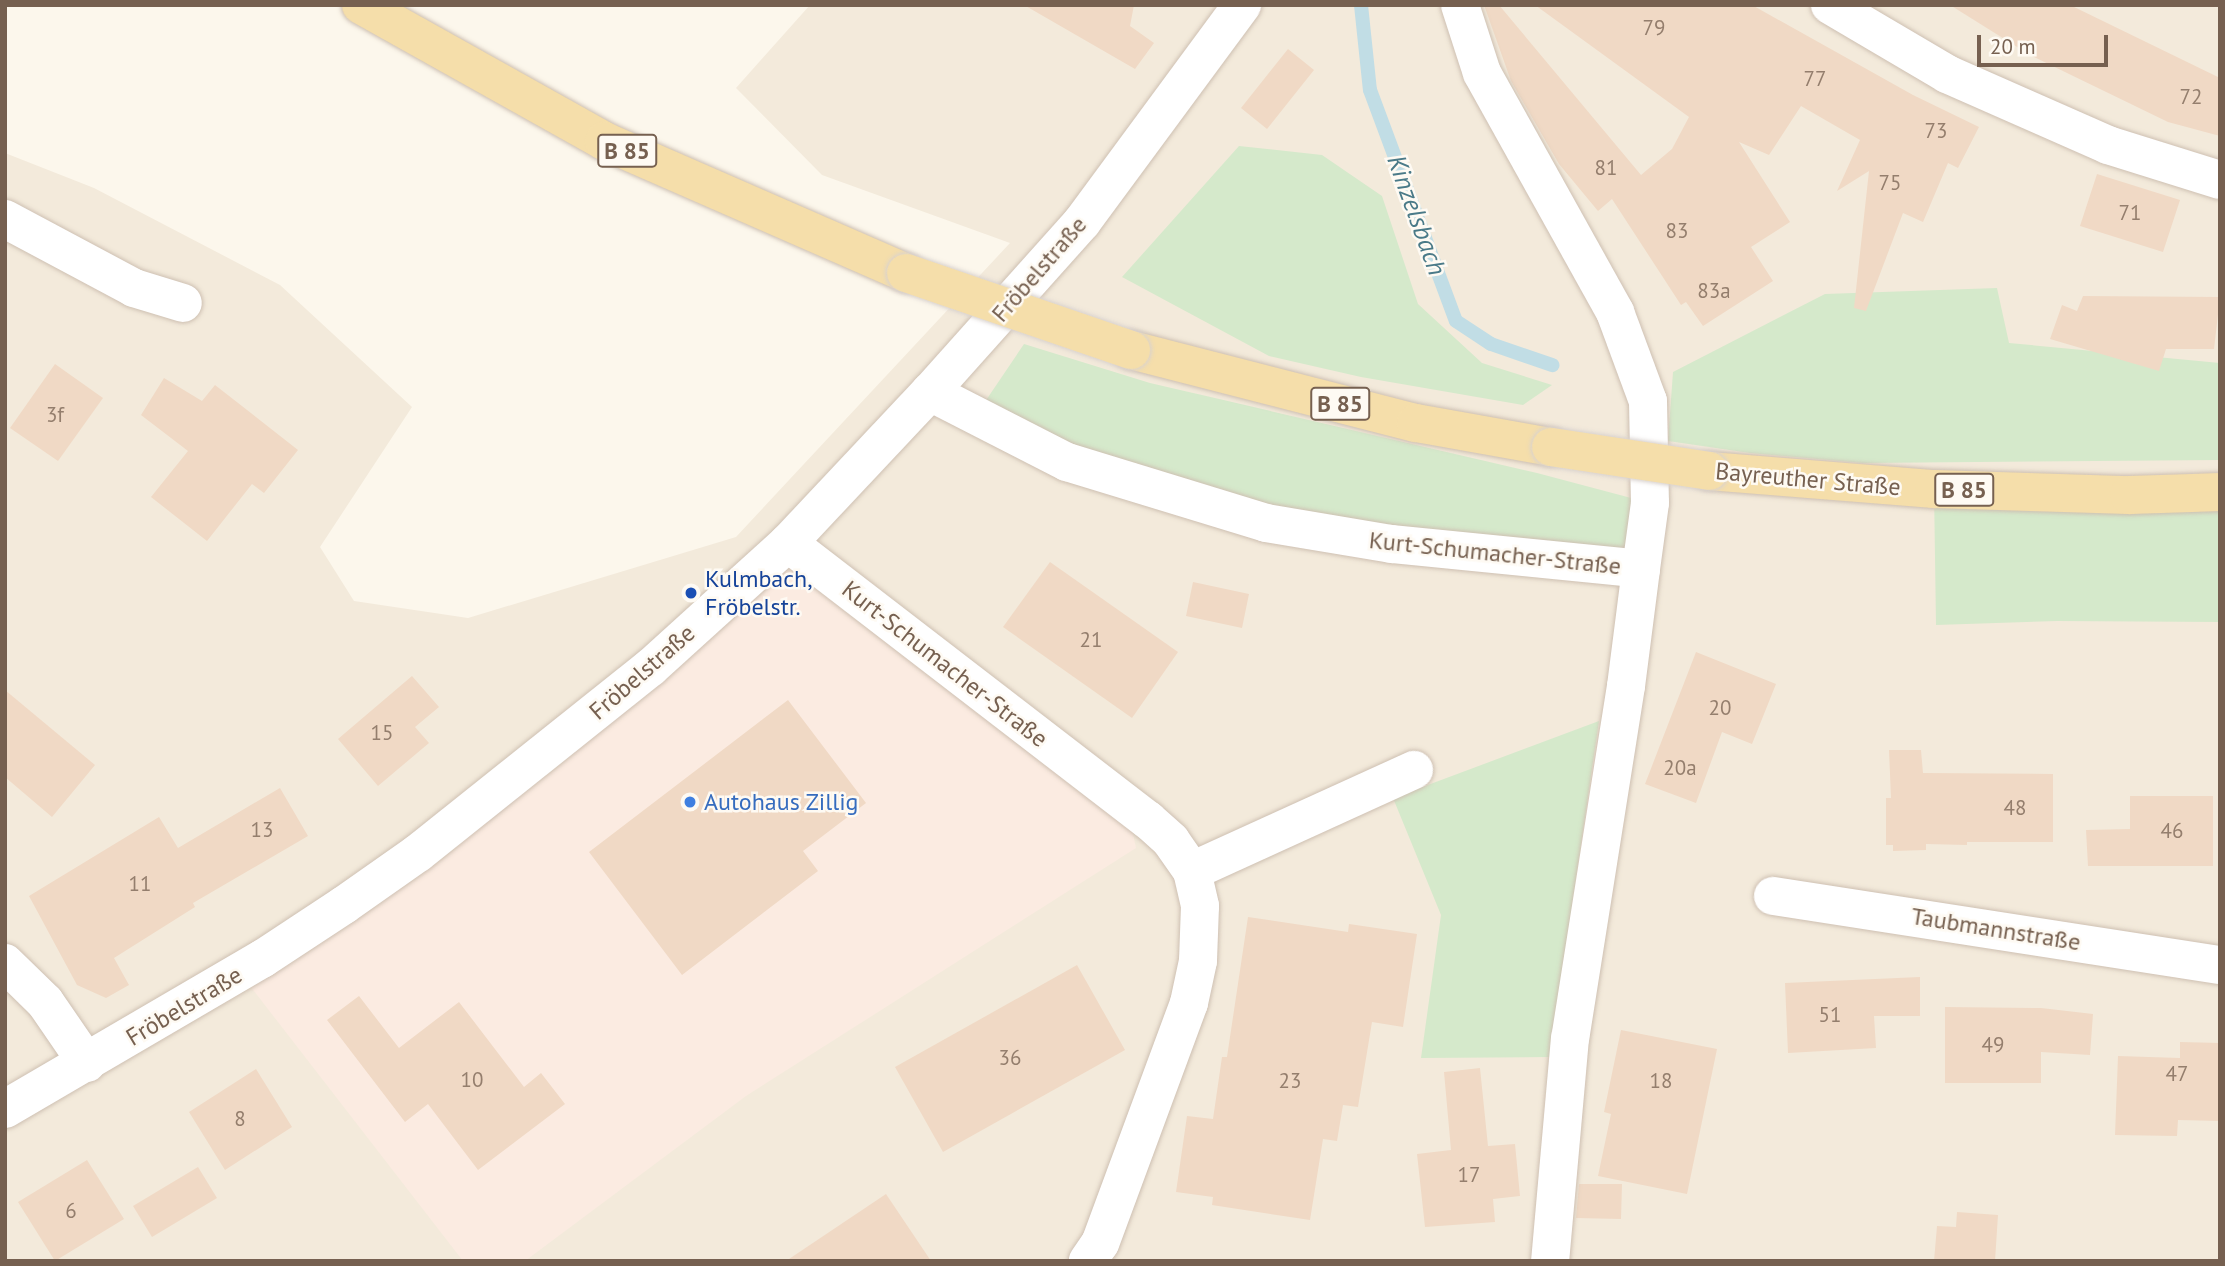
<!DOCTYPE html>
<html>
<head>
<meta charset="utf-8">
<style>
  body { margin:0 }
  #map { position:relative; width:2225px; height:1266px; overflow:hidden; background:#fcf7ec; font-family:"PT Sans",sans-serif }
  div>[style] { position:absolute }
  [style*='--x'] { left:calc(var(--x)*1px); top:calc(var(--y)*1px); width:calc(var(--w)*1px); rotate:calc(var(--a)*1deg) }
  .residential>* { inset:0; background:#f3eadb }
  .commercial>* { inset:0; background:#fbebe1 }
  .green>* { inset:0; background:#d5e9cb }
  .stream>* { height:14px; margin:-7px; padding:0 7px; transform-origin:7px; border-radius:7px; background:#c1dde5 }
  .building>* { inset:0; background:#f0d9c5 }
  .roads { filter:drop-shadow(0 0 2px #cec0b2) drop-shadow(0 0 2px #cec0b2) }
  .minor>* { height:38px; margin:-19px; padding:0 19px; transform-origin:19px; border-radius:19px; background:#fff }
  .primary>* { height:38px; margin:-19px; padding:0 19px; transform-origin:19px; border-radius:19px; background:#f5deaa }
  .bridges { filter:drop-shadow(0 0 2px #d9d2ce) drop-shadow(0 0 2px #d9d2ce) }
  .primary-bridge>* { height:38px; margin:-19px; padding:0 19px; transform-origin:19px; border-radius:19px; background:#f5deaa }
  .dots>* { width:19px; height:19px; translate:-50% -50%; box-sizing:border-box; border:4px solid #fefaf3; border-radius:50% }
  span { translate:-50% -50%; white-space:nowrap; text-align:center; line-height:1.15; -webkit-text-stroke:5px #fefaf3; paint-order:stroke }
  .number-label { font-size:21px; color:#947e6d }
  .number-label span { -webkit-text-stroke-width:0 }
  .shield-label span { padding:2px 5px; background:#fefaf3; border:2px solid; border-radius:5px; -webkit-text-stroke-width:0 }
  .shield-label { font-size:23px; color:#766050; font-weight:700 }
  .street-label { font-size:24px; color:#766050 }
  .transit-label { font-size:24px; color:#164399 }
  .left { translate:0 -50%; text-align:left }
  .shop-label { font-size:24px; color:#366cbe }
  .water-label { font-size:26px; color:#4a7a88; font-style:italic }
  .frame { position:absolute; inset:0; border:7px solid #766050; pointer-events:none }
  .scale { position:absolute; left:1977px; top:35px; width:131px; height:32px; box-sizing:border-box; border:4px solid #766050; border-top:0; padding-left:9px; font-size:21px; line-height:24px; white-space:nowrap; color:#766050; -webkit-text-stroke:5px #fefaf3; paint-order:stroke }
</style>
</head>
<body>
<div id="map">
  <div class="residential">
    <div style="clip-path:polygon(810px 5px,2220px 5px,2220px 1261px,5px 1261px,5px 153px,94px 188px,280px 285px,412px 407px,320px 547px,354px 601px,468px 618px,736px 537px,1010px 243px,822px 175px,736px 88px)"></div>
  </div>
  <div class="commercial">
    <div style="clip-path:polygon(789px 565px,1132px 829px,1136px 848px,746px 1096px,525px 1261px,463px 1261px,247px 982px)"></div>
  </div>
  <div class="green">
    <div style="clip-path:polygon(1239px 146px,1322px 155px,1382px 196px,1418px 304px,1482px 363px,1552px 385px,1523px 405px,1361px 377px,1269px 356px,1122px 277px)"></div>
    <div style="clip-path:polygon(1997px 288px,2009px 343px,2220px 363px,2220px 460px,1863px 463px,1750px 453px,1668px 441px,1673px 372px,1825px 294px)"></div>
    <div style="clip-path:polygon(1024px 344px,1150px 383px,1537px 473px,1650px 503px,1641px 569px,1392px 544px,976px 415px)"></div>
    <div style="clip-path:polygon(1934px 489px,2220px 492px,2220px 622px,2057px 621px,1936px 625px)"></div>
    <div style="clip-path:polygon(1599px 721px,1550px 1057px,1421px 1058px,1441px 915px,1393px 798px)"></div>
  </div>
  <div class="stream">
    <div style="--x:1361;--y:5;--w:85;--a:84"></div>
    <div style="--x:1370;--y:90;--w:246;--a:69.6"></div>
    <div style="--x:1456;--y:321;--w:42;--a:33.3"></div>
    <div style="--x:1491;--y:344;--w:65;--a:19"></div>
  </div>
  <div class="building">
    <div style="clip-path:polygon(1024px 5px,1134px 5px,1130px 26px,1154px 43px,1135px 69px)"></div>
    <div style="clip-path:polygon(1484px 5px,1499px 5px,1641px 175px,1672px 149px,1689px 117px,1535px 5px,1752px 5px,1913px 95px,1979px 127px,1958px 168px,1948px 163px,1923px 222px,1903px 213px,1866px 311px,1854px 308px,1869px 171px,1837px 191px,1860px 140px,1801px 106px,1769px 155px,1739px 142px,1790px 222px,1751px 247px,1773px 281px,1703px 326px,1686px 302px,1681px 305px,1612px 199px,1598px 211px,1559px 164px,1511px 81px)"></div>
    <div style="clip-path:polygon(1950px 5px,2070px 5px,2220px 78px,2220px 136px,2168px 122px,2030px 55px)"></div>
    <div style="clip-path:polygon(1288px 49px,1314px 70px,1267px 129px,1241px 108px)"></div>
    <div style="clip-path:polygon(2097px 174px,2180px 200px,2163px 252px,2080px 226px)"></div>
    <div style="clip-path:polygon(2083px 296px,2220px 297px,2214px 349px,2166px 349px,2159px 371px,2050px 339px,2062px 305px,2077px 311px)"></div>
    <div style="clip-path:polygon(55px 364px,103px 398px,58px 461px,10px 428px)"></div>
    <div style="clip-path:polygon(164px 378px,202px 401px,215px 385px,298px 450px,264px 493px,252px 484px,207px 541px,151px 497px,188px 451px,141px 415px)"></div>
    <div style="clip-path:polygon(1050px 562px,1178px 652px,1132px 718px,1003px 627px)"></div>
    <div style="clip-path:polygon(1193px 582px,1249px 594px,1242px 628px,1186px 616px)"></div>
    <div style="clip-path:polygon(1696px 652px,1776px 684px,1752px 744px,1722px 732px,1696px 803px,1645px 784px)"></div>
    <div style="clip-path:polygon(412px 676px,439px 707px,415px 727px,429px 743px,378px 786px,338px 739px)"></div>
    <div style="clip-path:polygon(5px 690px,95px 765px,52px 817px,5px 777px)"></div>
    <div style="clip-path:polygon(788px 700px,866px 803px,803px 851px,818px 871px,682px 975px,589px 852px)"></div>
    <div style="clip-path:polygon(1889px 750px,1921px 750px,1923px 773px,2053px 774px,2053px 842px,1967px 842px,1967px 845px,1926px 844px,1926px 850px,1893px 851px,1893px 845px,1886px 845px,1886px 798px,1891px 798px)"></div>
    <div style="clip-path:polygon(280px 788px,308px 836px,193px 903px,195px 907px,114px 958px,129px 985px,106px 998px,77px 985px,29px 896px,159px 817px,178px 848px)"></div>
    <div style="clip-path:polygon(2130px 796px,2213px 796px,2213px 866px,2088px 866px,2086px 830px,2130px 829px)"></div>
    <div style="clip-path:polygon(1248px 917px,1348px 932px,1349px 924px,1417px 934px,1403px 1027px,1372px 1022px,1358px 1107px,1343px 1105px,1337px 1141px,1323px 1139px,1310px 1220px,1212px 1205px,1213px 1197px,1176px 1192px,1187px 1116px,1213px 1119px,1222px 1057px,1227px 1057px)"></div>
    <div style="clip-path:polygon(1077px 965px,1125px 1050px,943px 1152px,895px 1067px)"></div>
    <div style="clip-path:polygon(1920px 977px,1920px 1016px,1874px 1016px,1876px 1048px,1788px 1053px,1785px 983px)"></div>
    <div style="clip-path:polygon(359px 996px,399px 1048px,459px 1002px,524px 1087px,541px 1073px,565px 1104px,478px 1170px,428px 1104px,405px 1122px,327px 1020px)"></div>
    <div style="clip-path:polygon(1945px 1007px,2041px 1008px,2093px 1014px,2090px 1055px,2041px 1052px,2041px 1083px,1945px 1083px)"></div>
    <div style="clip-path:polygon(1621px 1030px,1717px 1049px,1687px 1194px,1598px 1176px,1611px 1114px,1604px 1112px)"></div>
    <div style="clip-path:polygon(2180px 1042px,2220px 1043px,2220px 1121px,2178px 1120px,2177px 1136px,2115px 1135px,2118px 1056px,2180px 1058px)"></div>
    <div style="clip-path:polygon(1480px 1068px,1488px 1146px,1515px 1144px,1520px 1196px,1493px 1199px,1495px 1222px,1425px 1227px,1417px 1154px,1451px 1150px,1444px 1072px)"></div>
    <div style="clip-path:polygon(256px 1069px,292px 1127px,225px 1170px,189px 1112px)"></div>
    <div style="clip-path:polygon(87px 1160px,124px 1219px,55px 1261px,18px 1202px)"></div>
    <div style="clip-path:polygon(198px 1167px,217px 1198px,152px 1237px,133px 1206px)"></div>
    <div style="clip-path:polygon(1579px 1184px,1622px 1184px,1621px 1219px,1576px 1218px)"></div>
    <div style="clip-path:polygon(886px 1194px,931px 1261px,786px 1261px)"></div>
    <div style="clip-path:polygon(1957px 1212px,1998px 1215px,1995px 1261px,1934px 1261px,1937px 1226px,1956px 1227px)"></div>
  </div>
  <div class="roads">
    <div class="minor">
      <div style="--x:1460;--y:5;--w:71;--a:72.1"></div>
      <div style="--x:1482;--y:73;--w:274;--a:60.9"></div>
      <div style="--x:1615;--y:312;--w:95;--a:69.7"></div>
      <div style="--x:1648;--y:401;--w:102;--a:88.9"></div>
      <div style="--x:1650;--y:503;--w:67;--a:97.8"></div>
      <div style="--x:1830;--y:5;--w:136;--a:30.5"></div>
      <div style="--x:1947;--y:74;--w:176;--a:23.8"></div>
      <div style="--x:2108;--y:145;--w:117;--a:17.4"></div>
      <div style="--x:5;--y:219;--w:146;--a:28.1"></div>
      <div style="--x:134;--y:288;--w:51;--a:17"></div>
      <div style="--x:930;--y:392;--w:154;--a:27.1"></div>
      <div style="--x:1067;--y:462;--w:208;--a:17"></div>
      <div style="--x:1266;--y:523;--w:128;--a:9.5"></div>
      <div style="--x:1392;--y:544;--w:250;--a:5.7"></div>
      <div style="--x:1641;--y:569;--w:118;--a:97.3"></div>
      <div style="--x:1626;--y:686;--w:356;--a:99"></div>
      <div style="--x:1570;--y:1038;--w:224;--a:95.1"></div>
      <div style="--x:788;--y:543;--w:454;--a:37.6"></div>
      <div style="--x:1148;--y:820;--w:31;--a:42"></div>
      <div style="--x:1171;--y:841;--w:37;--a:55"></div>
      <div style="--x:1192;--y:871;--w:36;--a:77"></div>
      <div style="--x:1200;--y:906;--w:55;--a:92.1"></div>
      <div style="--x:1198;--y:961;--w:43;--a:102.1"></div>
      <div style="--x:1189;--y:1003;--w:256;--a:110.3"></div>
      <div style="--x:1100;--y:1243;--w:22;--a:124"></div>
      <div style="--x:1192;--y:871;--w:244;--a:-24.5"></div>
      <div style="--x:1773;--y:896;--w:452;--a:8.8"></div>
      <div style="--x:5;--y:963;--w:56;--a:44.3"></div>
      <div style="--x:45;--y:1002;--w:74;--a:55.5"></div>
      <div style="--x:5;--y:1109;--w:298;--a:-30.3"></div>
      <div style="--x:262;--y:959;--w:98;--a:-33.4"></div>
      <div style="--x:344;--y:905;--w:90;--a:-35.1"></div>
      <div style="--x:418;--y:853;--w:297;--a:-38.6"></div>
      <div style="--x:650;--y:668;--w:186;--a:-42.2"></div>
      <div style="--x:788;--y:543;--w:207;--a:-46.8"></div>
      <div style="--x:930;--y:392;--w:228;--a:-48.2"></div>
      <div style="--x:1082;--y:222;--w:270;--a:-53.6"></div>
    </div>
    <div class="primary">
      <div style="--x:361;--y:5;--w:278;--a:29.2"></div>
      <div style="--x:604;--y:141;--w:330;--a:23.6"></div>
      <div style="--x:1131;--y:350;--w:294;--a:14.4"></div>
      <div style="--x:1416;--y:423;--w:137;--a:10.1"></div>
      <div style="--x:1709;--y:471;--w:226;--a:4.6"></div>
      <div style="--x:1934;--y:489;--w:195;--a:1.8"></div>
      <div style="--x:2129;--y:495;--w:91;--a:-1.9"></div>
    </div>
  </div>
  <div class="bridges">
    <div class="primary-bridge">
      <div style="--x:906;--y:273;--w:238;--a:18.9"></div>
      <div style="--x:1551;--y:447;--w:160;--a:8.6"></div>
    </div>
  </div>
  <div class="dots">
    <div style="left:691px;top:593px;background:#1a4fb4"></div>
    <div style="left:690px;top:802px;background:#3f7fe0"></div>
  </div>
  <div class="number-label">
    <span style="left:1654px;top:28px">79</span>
    <span style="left:1815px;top:79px">77</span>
    <span style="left:2191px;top:97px">72</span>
    <span style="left:1936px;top:131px">73</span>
    <span style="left:1606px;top:168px">81</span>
    <span style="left:1890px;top:183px">75</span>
    <span style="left:2130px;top:213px">71</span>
    <span style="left:1677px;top:231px">83</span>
    <span style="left:1714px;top:291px">83a</span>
    <span style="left:55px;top:415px">3f</span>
    <span style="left:1091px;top:640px">21</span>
    <span style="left:1720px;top:708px">20</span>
    <span style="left:382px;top:733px">15</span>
    <span style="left:1680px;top:768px">20a</span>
    <span style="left:2015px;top:808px">48</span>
    <span style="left:262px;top:830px">13</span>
    <span style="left:2172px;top:831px">46</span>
    <span style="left:140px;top:884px">11</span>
    <span style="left:1830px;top:1015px">51</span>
    <span style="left:1993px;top:1045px">49</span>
    <span style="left:1010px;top:1058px">36</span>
    <span style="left:2177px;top:1074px">47</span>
    <span style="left:472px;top:1080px">10</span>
    <span style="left:1290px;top:1081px">23</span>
    <span style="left:1661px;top:1081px">18</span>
    <span style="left:240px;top:1119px">8</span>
    <span style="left:1469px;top:1175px">17</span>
    <span style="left:71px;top:1211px">6</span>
  </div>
  <div class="shield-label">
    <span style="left:627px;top:151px">B 85</span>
    <span style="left:1340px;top:404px">B 85</span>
    <span style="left:1964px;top:490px">B 85</span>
  </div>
  <div class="street-label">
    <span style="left:1039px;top:269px;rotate:-49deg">Fröbelstraße</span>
    <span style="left:1808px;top:479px;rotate:5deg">Bayreuther Straße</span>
    <span style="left:1495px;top:553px;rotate:6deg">Kurt-Schumacher-Straße</span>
    <span style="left:945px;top:664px;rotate:38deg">Kurt-Schumacher-Straße</span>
    <span style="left:642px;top:672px;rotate:-41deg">Fröbelstraße</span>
    <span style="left:1996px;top:929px;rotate:9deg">Taubmannstraße</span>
    <span style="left:184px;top:1006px;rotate:-31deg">Fröbelstraße</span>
  </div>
  <div class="transit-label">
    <span class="left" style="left:705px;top:593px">Kulmbach,<br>Fröbelstr.</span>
  </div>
  <div class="shop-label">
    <span class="left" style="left:704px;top:802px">Autohaus Zillig</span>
  </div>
  <div class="water-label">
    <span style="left:1417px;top:215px;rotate:70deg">Kinzelsbach</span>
  </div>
  <div class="frame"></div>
  <div class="scale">20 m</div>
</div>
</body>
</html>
